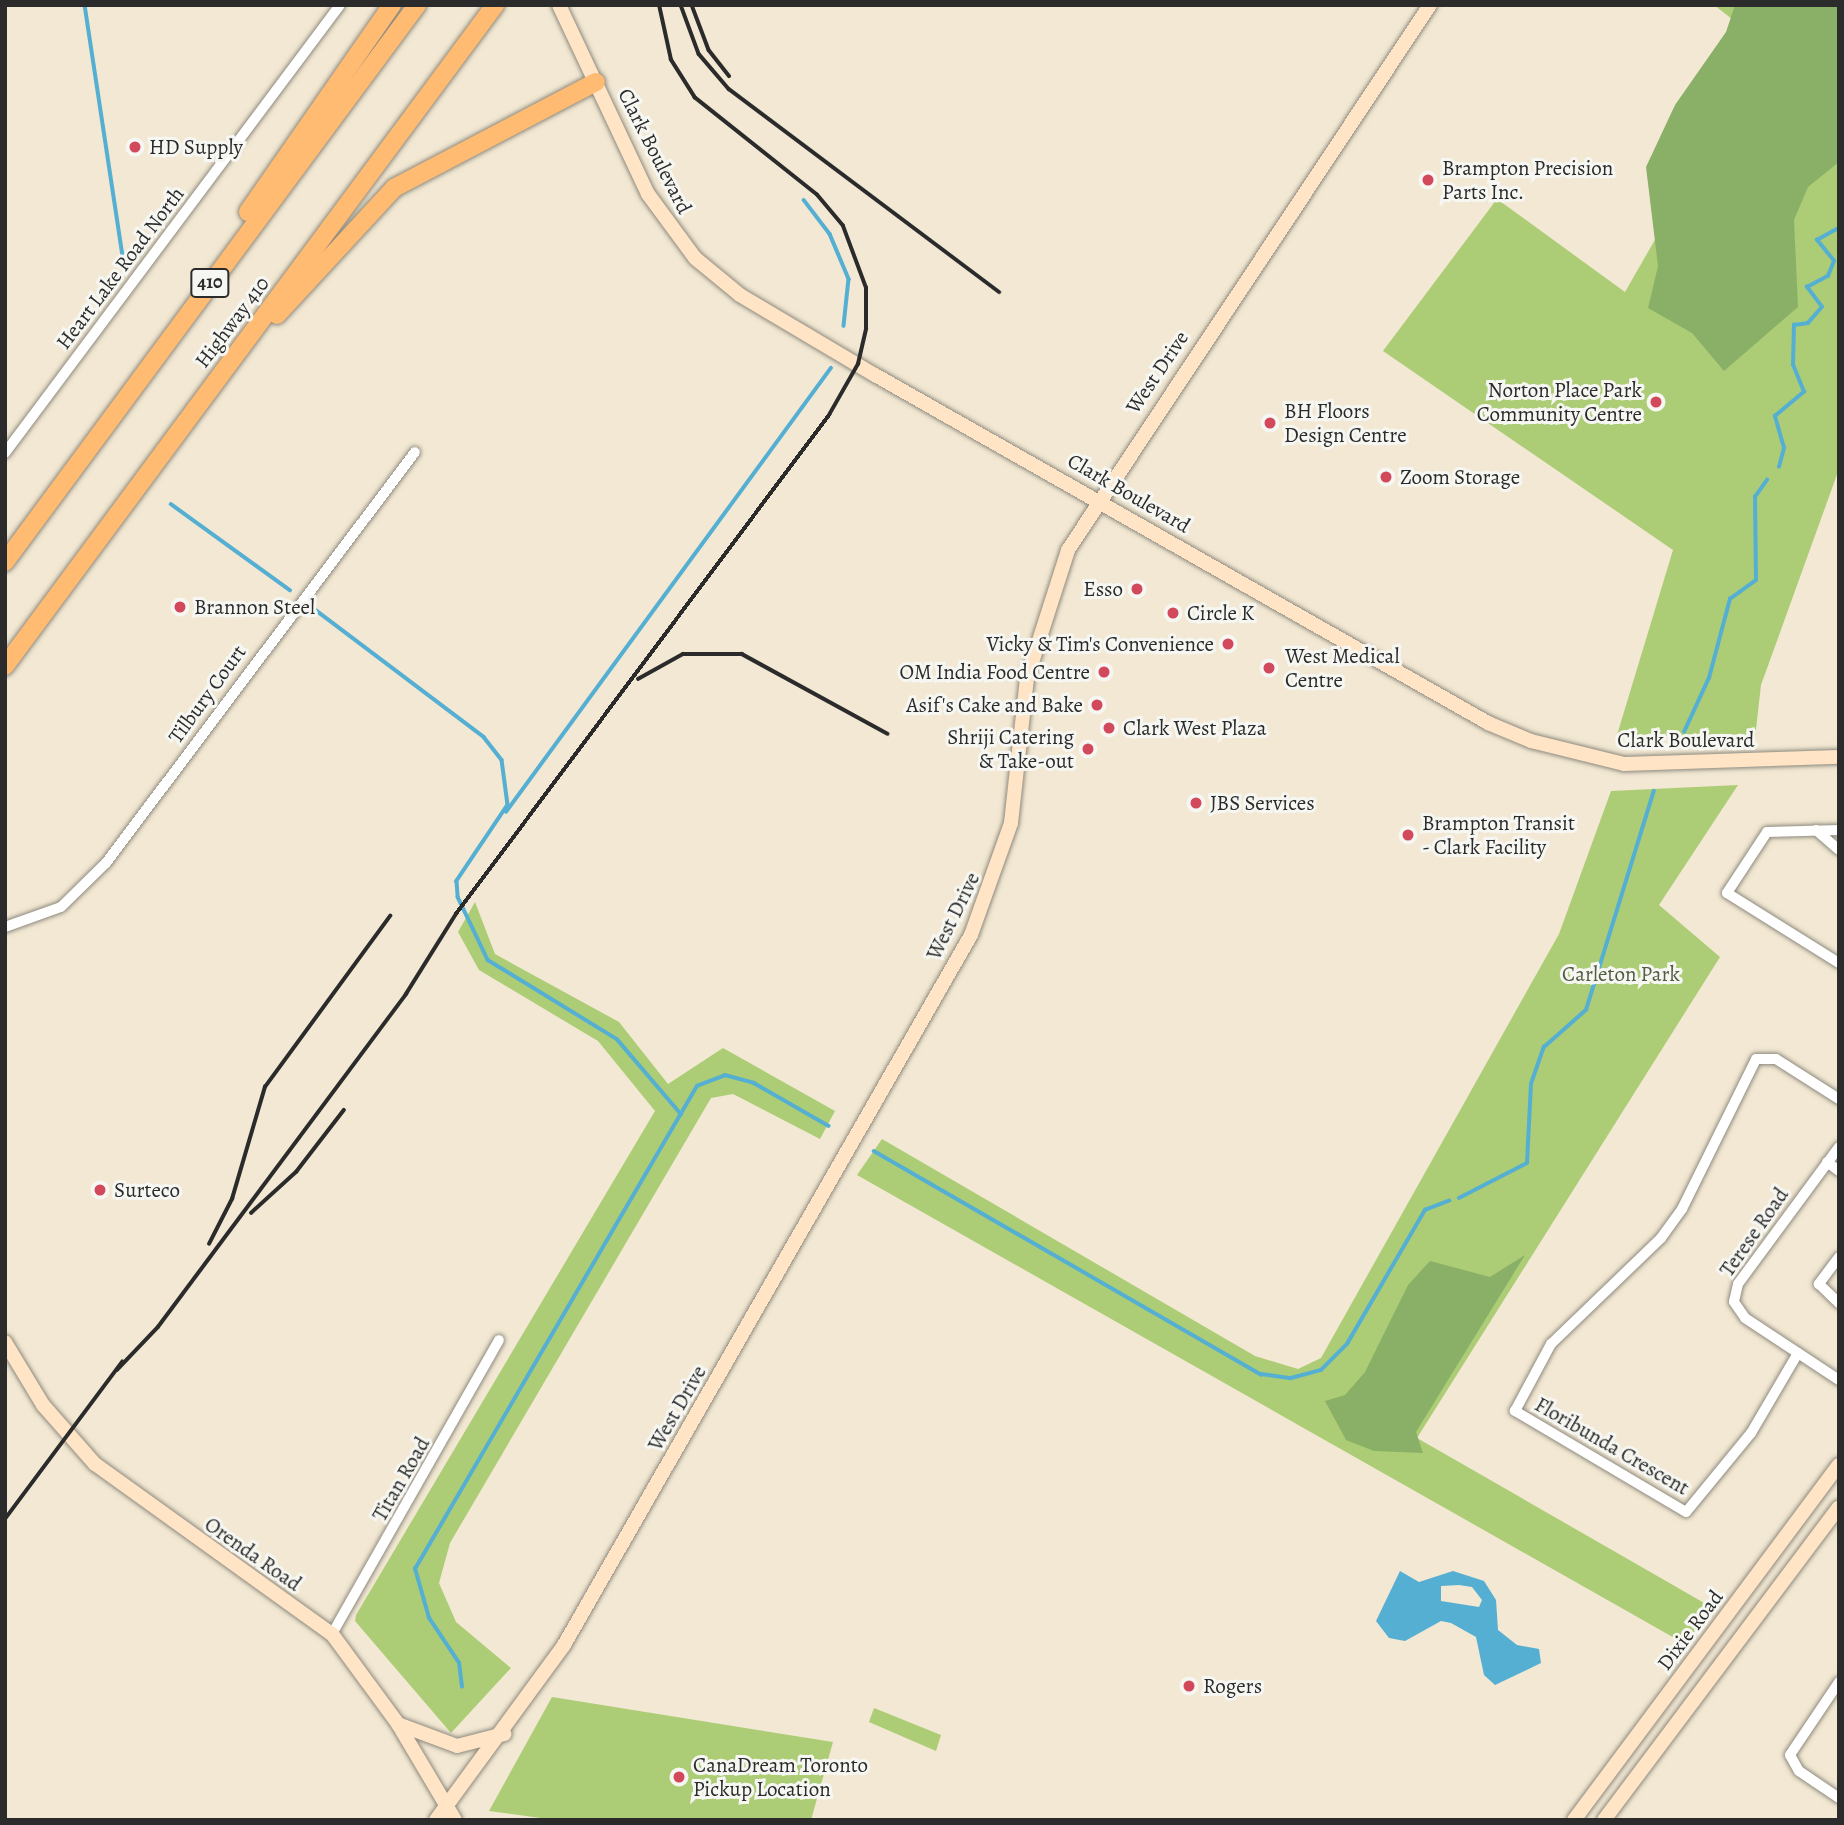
<!DOCTYPE html>
<html>
<head>
<meta charset="utf-8">
<style>
  body { margin:0 }
  #map { position:relative; width:1844px; height:1825px; overflow:hidden; background:#f2e8d3; font-family:Alegreya,serif }
  div>[style] { position:absolute }
  [style*='--x'] { left:calc(var(--x)*1px); top:calc(var(--y)*1px); width:calc(var(--w)*1px); rotate:calc(var(--a)*1deg) }
  .green>* { inset:0; background:#accd75 }
  .forest>* { inset:0; background:#89b066 }
  .water>* { inset:0; background:#55afd2 }
  .stream>* { height:3.5px; margin:-1.75px; padding:0 1.75px; transform-origin:1.75px; border-radius:1.75px; background:#55afd2 }
  .roads { filter:drop-shadow(0 0 2px #8e8a7f) drop-shadow(0 0 2px #8e8a7f) }
  .street>* { height:10px; margin:-5px; padding:0 5px; transform-origin:5px; border-radius:5px; background:#fff }
  .secondary>* { height:14px; margin:-7px; padding:0 7px; transform-origin:7px; border-radius:7px; background:#ffe4c6 }
  .highway>* { height:18px; margin:-9px; padding:0 9px; transform-origin:9px; border-radius:9px; background:#ffbb71 }
  .rail>* { height:3.5px; margin:-1.75px; padding:0 1.75px; transform-origin:1.75px; border-radius:1.75px; background:#2b2b2b }
  .dots>* { width:19px; height:19px; translate:-50% -50%; box-sizing:border-box; border:4px solid #f6f6f2; border-radius:50% }
  span { translate:-50% -50%; white-space:nowrap; text-align:center; line-height:1.15; -webkit-text-stroke:6px #f6f6f2; paint-order:stroke }
  .shield-label span { padding:2px 5px; background:#f6f6f2; border:2px solid; border-radius:5px; -webkit-text-stroke-width:0 }
  .shield-label { font-size:19px; color:#2b2b2b; font-weight:700 }
  .poi-label { font-size:21px; color:#2b2b2b }
  .left { translate:0 -50%; text-align:left }
  .right { translate:-100% -50%; text-align:right }
  .street-label { font-size:21px; color:#2b2b2b }
  .park-label { font-size:21px; color:#525c41 }
  .frame { position:absolute; inset:0; border:7px solid #2b2b2b; pointer-events:none }
</style>
</head>
<body>
<div id="map">
  <div class="green">
    <div style="clip-path:polygon(1714px 5px,1839px 5px,1839px 469px,1761px 685px,1755px 738px,1617px 735px,1673px 550px,1383px 351px,1497px 199px,1625px 292px,1664px 224px,1741px 26px)"></div>
    <div style="clip-path:polygon(1738px 785px,1659px 905px,1720px 957px,1417px 1438px,1706px 1604px,1713px 1608px,1685px 1644px,857px 1175px,882px 1139px,1255px 1356px,1298px 1369px,1321px 1358px,1559px 934px,1611px 791px)"></div>
    <div style="clip-path:polygon(475px 902px,495px 954px,619px 1022px,668px 1084px,723px 1048px,835px 1111px,820px 1139px,733px 1094px,711px 1098px,450px 1543px,439px 1583px,456px 1622px,511px 1668px,451px 1733px,355px 1621px,356px 1615px,655px 1111px,598px 1041px,479px 970px,458px 932px)"></div>
    <div style="clip-path:polygon(552px 1697px,833px 1742px,811px 1820px,555px 1820px,489px 1811px)"></div>
    <div style="clip-path:polygon(874px 1708px,941px 1735px,936px 1751px,869px 1722px)"></div>
  </div>
  <div class="forest">
    <div style="clip-path:polygon(1735px 5px,1839px 5px,1839px 162px,1808px 187px,1794px 220px,1798px 307px,1724px 371px,1692px 333px,1648px 308px,1658px 266px,1646px 167px,1675px 105px,1726px 32px)"></div>
    <div style="clip-path:polygon(1525px 1255px,1416px 1432px,1423px 1453px,1374px 1451px,1346px 1440px,1325px 1401px,1345px 1395px,1365px 1372px,1408px 1285px,1430px 1261px,1490px 1277px)"></div>
  </div>
  <div class="water">
    <div style="clip-path:polygon(evenodd,1400px 1571px,1419px 1582px,1453px 1571px,1484px 1581px,1496px 1600px,1498px 1630px,1517px 1645px,1539px 1649px,1541px 1663px,1495px 1685px,1484px 1675px,1476px 1637px,1451px 1623px,1441px 1621px,1405px 1641px,1389px 1638px,1376px 1621px,1400px 1571px,1459px 1585px,1472px 1587px,1482px 1600px,1479px 1607px,1441px 1601px,1441px 1586px,1459px 1585px)"></div>
  </div>
  <div class="stream">
    <div style="--x:85;--y:5;--w:262;--a:81.4"></div>
    <div style="--x:804;--y:200;--w:43;--a:52.6"></div>
    <div style="--x:830;--y:234;--w:49;--a:67.1"></div>
    <div style="--x:849;--y:279;--w:47;--a:96.1"></div>
    <div style="--x:1779;--y:467;--w:20;--a:-75"></div>
    <div style="--x:1784;--y:448;--w:33;--a:-106"></div>
    <div style="--x:1775;--y:416;--w:38;--a:-40"></div>
    <div style="--x:1804;--y:392;--w:29;--a:-112"></div>
    <div style="--x:1793;--y:365;--w:40;--a:-88.6"></div>
    <div style="--x:1794;--y:325;--w:14;--a:-8"></div>
    <div style="--x:1808;--y:323;--w:21;--a:-49"></div>
    <div style="--x:1822;--y:307;--w:25;--a:-127"></div>
    <div style="--x:1807;--y:287;--w:24;--a:-28"></div>
    <div style="--x:1828;--y:276;--w:16;--a:-68"></div>
    <div style="--x:1834;--y:261;--w:27;--a:-129"></div>
    <div style="--x:1817;--y:240;--w:25;--a:-29"></div>
    <div style="--x:171;--y:504;--w:147;--a:35.9"></div>
    <div style="--x:313;--y:608;--w:214;--a:37"></div>
    <div style="--x:484;--y:737;--w:29;--a:52"></div>
    <div style="--x:502;--y:760;--w:45;--a:82.4"></div>
    <div style="--x:508;--y:805;--w:92;--a:123.9"></div>
    <div style="--x:457;--y:881;--w:16;--a:86"></div>
    <div style="--x:458;--y:897;--w:70;--a:64.5"></div>
    <div style="--x:488;--y:960;--w:151;--a:31.5"></div>
    <div style="--x:617;--y:1039;--w:99;--a:49.5"></div>
    <div style="--x:1684;--y:732;--w:60;--a:-65.2"></div>
    <div style="--x:1709;--y:678;--w:82;--a:-75.1"></div>
    <div style="--x:1730;--y:599;--w:32;--a:-36"></div>
    <div style="--x:1756;--y:580;--w:83;--a:-90.7"></div>
    <div style="--x:1755;--y:497;--w:21;--a:-55"></div>
    <div style="--x:506;--y:812;--w:550;--a:-53.8"></div>
    <div style="--x:874;--y:1151;--w:447;--a:30"></div>
    <div style="--x:1261;--y:1374;--w:30;--a:8"></div>
    <div style="--x:1291;--y:1378;--w:31;--a:-15"></div>
    <div style="--x:1321;--y:1370;--w:37;--a:-45"></div>
    <div style="--x:1347;--y:1344;--w:155;--a:-59.8"></div>
    <div style="--x:1425;--y:1210;--w:26;--a:-21"></div>
    <div style="--x:1459;--y:1198;--w:76;--a:-27.2"></div>
    <div style="--x:1527;--y:1163;--w:79;--a:-87.1"></div>
    <div style="--x:1531;--y:1084;--w:39;--a:-71"></div>
    <div style="--x:1544;--y:1047;--w:56;--a:-41.4"></div>
    <div style="--x:1586;--y:1010;--w:229;--a:-72.8"></div>
    <div style="--x:462;--y:1687;--w:24;--a:-97"></div>
    <div style="--x:459;--y:1663;--w:54;--a:-123.7"></div>
    <div style="--x:429;--y:1618;--w:51;--a:-105.9"></div>
    <div style="--x:415;--y:1569;--w:559;--a:-59.72"></div>
    <div style="--x:697;--y:1086;--w:30;--a:-21"></div>
    <div style="--x:725;--y:1075;--w:30;--a:15"></div>
    <div style="--x:754;--y:1083;--w:86;--a:29.8"></div>
  </div>
  <div class="roads">
    <div class="street">
      <div style="--x:5;--y:453;--w:559;--a:-53.21"></div>
      <div style="--x:1816;--y:830;--w:30;--a:41"></div>
      <div style="--x:1839;--y:830;--w:72;--a:178.4"></div>
      <div style="--x:1767;--y:832;--w:73;--a:123.3"></div>
      <div style="--x:1727;--y:893;--w:132;--a:32"></div>
      <div style="--x:5;--y:927;--w:59;--a:-19.7"></div>
      <div style="--x:61;--y:907;--w:63;--a:-44.4"></div>
      <div style="--x:106;--y:863;--w:514;--a:-53.06"></div>
      <div style="--x:1839;--y:1147;--w:170;--a:126.4"></div>
      <div style="--x:1738;--y:1284;--w:18;--a:103"></div>
      <div style="--x:1734;--y:1302;--w:19;--a:55"></div>
      <div style="--x:1745;--y:1318;--w:113;--a:33.4"></div>
      <div style="--x:1827;--y:1162;--w:15;--a:37"></div>
      <div style="--x:1839;--y:1257;--w:34;--a:127"></div>
      <div style="--x:1819;--y:1284;--w:28;--a:44"></div>
      <div style="--x:1798;--y:1353;--w:93;--a:120.4"></div>
      <div style="--x:1751;--y:1433;--w:102;--a:129.4"></div>
      <div style="--x:1686;--y:1512;--w:199;--a:-149.4"></div>
      <div style="--x:1515;--y:1411;--w:76;--a:-61.8"></div>
      <div style="--x:1551;--y:1344;--w:153;--a:-43.9"></div>
      <div style="--x:1661;--y:1238;--w:36;--a:-54"></div>
      <div style="--x:1682;--y:1209;--w:167;--a:-63.7"></div>
      <div style="--x:1756;--y:1059;--w:20;--a:0"></div>
      <div style="--x:1776;--y:1059;--w:75;--a:32.4"></div>
      <div style="--x:332;--y:1634;--w:338;--a:-60.4"></div>
      <div style="--x:1839;--y:1682;--w:88;--a:123.9"></div>
      <div style="--x:1790;--y:1755;--w:18;--a:61"></div>
      <div style="--x:1799;--y:1771;--w:48;--a:34"></div>
    </div>
    <div class="secondary">
      <div style="--x:559;--y:5;--w:209;--a:64.8"></div>
      <div style="--x:648;--y:194;--w:79;--a:53.7"></div>
      <div style="--x:695;--y:258;--w:58;--a:39.4"></div>
      <div style="--x:740;--y:295;--w:157;--a:30.7"></div>
      <div style="--x:875;--y:375;--w:705;--a:29.58"></div>
      <div style="--x:1488;--y:723;--w:47;--a:22.7"></div>
      <div style="--x:1531;--y:741;--w:96;--a:13.9"></div>
      <div style="--x:1624;--y:764;--w:215;--a:-1.9"></div>
      <div style="--x:5;--y:1342;--w:74;--a:58.9"></div>
      <div style="--x:43;--y:1405;--w:79;--a:48.6"></div>
      <div style="--x:95;--y:1464;--w:292;--a:35.7"></div>
      <div style="--x:332;--y:1634;--w:112;--a:53.7"></div>
      <div style="--x:398;--y:1724;--w:112;--a:59.3"></div>
      <div style="--x:398;--y:1724;--w:63;--a:20.4"></div>
      <div style="--x:457;--y:1746;--w:49;--a:-14.3"></div>
      <div style="--x:436;--y:1820;--w:217;--a:-53.8"></div>
      <div style="--x:564;--y:1645;--w:818;--a:-60.18"></div>
      <div style="--x:971;--y:935;--w:119;--a:-70.3"></div>
      <div style="--x:1011;--y:823;--w:146;--a:-83.7"></div>
      <div style="--x:1027;--y:678;--w:134;--a:-72.2"></div>
      <div style="--x:1068;--y:550;--w:654;--a:-56.41"></div>
      <div style="--x:1574;--y:1820;--w:443;--a:-53.3"></div>
      <div style="--x:1604;--y:1820;--w:391;--a:-53.1"></div>
    </div>
    <div class="highway">
      <div style="--x:248;--y:212;--w:252;--a:-55.2"></div>
      <div style="--x:277;--y:315;--w:173;--a:-47.3"></div>
      <div style="--x:394;--y:188;--w:228;--a:-27.7"></div>
      <div style="--x:5;--y:562;--w:693;--a:-53.51"></div>
      <div style="--x:5;--y:666;--w:823;--a:-53.45"></div>
    </div>
  </div>
  <div class="rail">
    <div style="--x:681;--y:5;--w:52;--a:69.8"></div>
    <div style="--x:699;--y:54;--w:46;--a:49.4"></div>
    <div style="--x:729;--y:89;--w:338;--a:36.9"></div>
    <div style="--x:692;--y:5;--w:48;--a:69.3"></div>
    <div style="--x:709;--y:50;--w:33;--a:52"></div>
    <div style="--x:638;--y:679;--w:51;--a:-29.1"></div>
    <div style="--x:683;--y:654;--w:59;--a:0"></div>
    <div style="--x:742;--y:654;--w:166;--a:28.7"></div>
    <div style="--x:251;--y:1213;--w:61;--a:-42.3"></div>
    <div style="--x:296;--y:1172;--w:78;--a:-52.3"></div>
    <div style="--x:209;--y:1244;--w:51;--a:-62.9"></div>
    <div style="--x:232;--y:1199;--w:117;--a:-73.6"></div>
    <div style="--x:265;--y:1087;--w:212;--a:-53.8"></div>
    <div style="--x:117;--y:1370;--w:59;--a:-46.4"></div>
    <div style="--x:158;--y:1327;--w:415;--a:-53.3"></div>
    <div style="--x:406;--y:994;--w:94;--a:-58"></div>
    <div style="--x:456;--y:914;--w:623;--a:-53.22"></div>
    <div style="--x:829;--y:415;--w:59;--a:-60.4"></div>
    <div style="--x:858;--y:364;--w:36;--a:-77"></div>
    <div style="--x:866;--y:329;--w:41;--a:-90"></div>
    <div style="--x:866;--y:288;--w:66;--a:-110.4"></div>
    <div style="--x:843;--y:226;--w:40;--a:-130"></div>
    <div style="--x:817;--y:195;--w:156;--a:-141.5"></div>
    <div style="--x:695;--y:98;--w:45;--a:-122.3"></div>
    <div style="--x:671;--y:60;--w:56;--a:-102.3"></div>
    <div style="--x:5;--y:1519;--w:196;--a:-53.3"></div>
  </div>
  <div class="dots">
    <div style="left:135px;top:147px;background:#d1495b"></div>
    <div style="left:1428px;top:180px;background:#d1495b"></div>
    <div style="left:1656px;top:402px;background:#d1495b"></div>
    <div style="left:1270px;top:423px;background:#d1495b"></div>
    <div style="left:1386px;top:477px;background:#d1495b"></div>
    <div style="left:1137px;top:589px;background:#d1495b"></div>
    <div style="left:180px;top:607px;background:#d1495b"></div>
    <div style="left:1173px;top:613px;background:#d1495b"></div>
    <div style="left:1228px;top:644px;background:#d1495b"></div>
    <div style="left:1269px;top:668px;background:#d1495b"></div>
    <div style="left:1104px;top:672px;background:#d1495b"></div>
    <div style="left:1097px;top:705px;background:#d1495b"></div>
    <div style="left:1109px;top:728px;background:#d1495b"></div>
    <div style="left:1088px;top:749px;background:#d1495b"></div>
    <div style="left:1196px;top:803px;background:#d1495b"></div>
    <div style="left:1408px;top:835px;background:#d1495b"></div>
    <div style="left:100px;top:1190px;background:#d1495b"></div>
    <div style="left:1189px;top:1686px;background:#d1495b"></div>
    <div style="left:679px;top:1777px;background:#d1495b"></div>
  </div>
  <div class="shield-label">
    <span style="left:210px;top:283px">410</span>
  </div>
  <div class="poi-label">
    <span class="left" style="left:149px;top:147px">HD Supply</span>
    <span class="left" style="left:1442px;top:180px">Brampton Precision<br>Parts Inc.</span>
    <span class="right" style="left:1642px;top:402px">Norton Place Park<br>Community Centre</span>
    <span class="left" style="left:1284px;top:423px">BH Floors<br>Design Centre</span>
    <span class="left" style="left:1400px;top:477px">Zoom Storage</span>
    <span class="right" style="left:1123px;top:589px">Esso</span>
    <span class="left" style="left:194px;top:607px">Brannon Steel</span>
    <span class="left" style="left:1187px;top:613px">Circle K</span>
    <span class="right" style="left:1214px;top:644px">Vicky &amp; Tim's Convenience</span>
    <span class="left" style="left:1285px;top:668px">West Medical<br>Centre</span>
    <span class="right" style="left:1090px;top:672px">OM India Food Centre</span>
    <span class="right" style="left:1083px;top:705px">Asif's Cake and Bake</span>
    <span class="left" style="left:1123px;top:728px">Clark West Plaza</span>
    <span class="right" style="left:1074px;top:749px">Shriji Catering<br>&amp; Take-out</span>
    <span class="left" style="left:1210px;top:803px">JBS Services</span>
    <span class="left" style="left:1422px;top:835px">Brampton Transit<br>- Clark Facility</span>
    <span class="left" style="left:114px;top:1190px">Surteco</span>
    <span class="left" style="left:1203px;top:1686px">Rogers</span>
    <span class="left" style="left:693px;top:1777px">CanaDream Toronto<br>Pickup Location</span>
  </div>
  <div class="street-label">
    <span style="left:655px;top:151px;rotate:63deg">Clark Boulevard</span>
    <span style="left:120px;top:268px;rotate:-53deg">Heart Lake Road North</span>
    <span style="left:232px;top:322px;rotate:-53deg">Highway 410</span>
    <span style="left:1157px;top:372px;rotate:-56deg">West Drive</span>
    <span style="left:1129px;top:493px;rotate:30deg">Clark Boulevard</span>
    <span style="left:207px;top:694px;rotate:-54deg">Tilbury Court</span>
    <span style="left:1686px;top:740px">Clark Boulevard</span>
    <span style="left:953px;top:916px;rotate:-64deg">West Drive</span>
    <span style="left:1754px;top:1232px;rotate:-55deg">Terese Road</span>
    <span style="left:677px;top:1408px;rotate:-60deg">West Drive</span>
    <span style="left:1612px;top:1446px;rotate:30deg">Floribunda Crescent</span>
    <span style="left:401px;top:1479px;rotate:-60deg">Titan Road</span>
    <span style="left:253px;top:1554px;rotate:35deg">Orenda Road</span>
    <span style="left:1690px;top:1630px;rotate:-53deg">Dixie Road</span>
  </div>
  <div class="park-label">
    <span style="left:1621px;top:974px">Carleton Park</span>
  </div>
  <div class="frame"></div>
</div>
</body>
</html>
